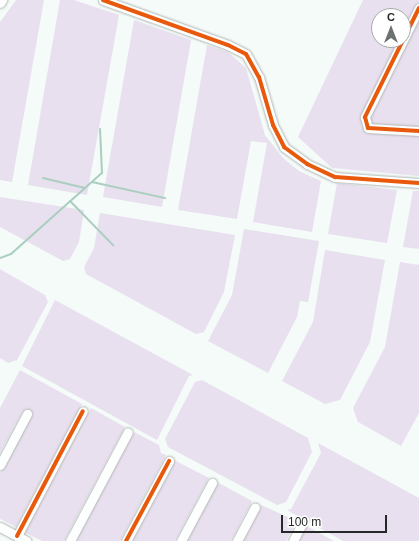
<!DOCTYPE html>
<html>
<head>
<meta charset="utf-8">
<style>
  body { margin:0 }
  #map { position:relative; width:419px; height:541px; overflow:hidden; background:#f4fbf8; font-family:Arial,sans-serif }
  div>[style] { position:absolute }
  [style*='--x'] { left:calc(var(--x)*1px); top:calc(var(--y)*1px); width:calc(var(--w)*1px); rotate:calc(var(--a)*1deg) }
  .green>* { inset:0; background:#e9e0ef }
  .stream>* { height:2px; margin:-1px; padding:0 1px; transform-origin:1px; border-radius:1px; background:#aacec0 }
  .roads { filter:drop-shadow(0 0 1px #b1b6b4) drop-shadow(0 0 1px #b1b6b4) }
  .minor>* { height:9px; margin:-4.5px; padding:0 4.5px; transform-origin:4.5px; border-radius:4.5px; background:#fdfefe }
  .cycleway>* { height:4px; margin:-2px; padding:0 2px; transform-origin:2px; border-radius:2px; background:#e8590c }
  span { translate:-50% -50%; white-space:nowrap; text-align:center; line-height:1.15; -webkit-text-stroke:3px #fff; paint-order:stroke }
  .north { position:absolute; left:371px; top:8px; width:40px; height:40px; box-sizing:border-box; background:#fff; border:1px solid #a7a9a9; border-radius:50%; rotate:0deg; font-size:11px; font-weight:700; line-height:16px; text-align:center; color:#242927 }
  .north::after { content:''; display:block; margin:auto; width:14px; height:18px; background:#6d7270; clip-path:polygon(50% 0,100% 100%,50% 72%,0 100%) }
  .scale { position:absolute; left:281px; top:515px; width:106px; height:18px; box-sizing:border-box; border:2px solid #242927; border-top:0; padding-left:5px; font-size:12px; line-height:14px; white-space:nowrap; color:#242927; -webkit-text-stroke:3px #fff; paint-order:stroke }
</style>
</head>
<body>
<div id="map">
  <div class="green">
    <div style="clip-path:polygon(16px 0,44px 0,12px 182px,0 180px,0 22px)"></div>
    <div style="clip-path:polygon(60px 0,74px 0,119px 15px,87px 195px,28px 185px)"></div>
    <div style="clip-path:polygon(evenodd,363px 0,419px 0,419px 176px,332px 168px,298px 137px,363px 0,379px 16px,403px 16px,403px 40px,379px 40px,379px 16px)"></div>
    <div style="clip-path:polygon(134px 20px,191px 40px,162px 207px,103px 197px)"></div>
    <div style="clip-path:polygon(207px 45px,228px 52px,246px 68px,265px 135px,283px 158px,299px 171px,321px 181px,312px 232px,253px 222px,267px 143px,251px 141px,237px 219px,178px 210px)"></div>
    <div style="clip-path:polygon(337px 183px,397px 190px,387px 243px,328px 234px)"></div>
    <div style="clip-path:polygon(413px 191px,419px 191px,419px 249px,403px 247px)"></div>
    <div style="clip-path:polygon(0 197px,84px 210px,79px 242px,70px 259px,63px 261px,0 227px)"></div>
    <div style="clip-path:polygon(100px 213px,235px 235px,224px 292px,204px 332px,196px 334px,86px 274px,84px 267px,94px 248px)"></div>
    <div style="clip-path:polygon(244px 229px,319px 241px,308px 302px,300px 301px,297px 317px,268px 373px,208px 341px,232px 295px)"></div>
    <div style="clip-path:polygon(325px 250px,385px 260px,370px 342px,340px 400px,325px 404px,282px 381px,313px 322px)"></div>
    <div style="clip-path:polygon(400px 262px,419px 265px,419px 413px,401px 446px,358px 422px,353px 408px,385px 347px)"></div>
    <div style="clip-path:polygon(0 269px,45px 295px,48px 302px,17px 360px,8px 363px,0 358px)"></div>
    <div style="clip-path:polygon(55px 300px,193px 375px,189px 376px,157px 440px,22px 366px)"></div>
    <div style="clip-path:polygon(20px 370px,82px 404px,16px 527px,0 519px,0 473px,31px 415px,23px 411px,0 453px,0 408px)"></div>
    <div style="clip-path:polygon(202px 380px,308px 438px,312px 452px,286px 502px,277px 505px,168px 447px,165px 439px,195px 382px)"></div>
    <div style="clip-path:polygon(91px 408px,125px 427px,64px 541px,42px 541px,24px 532px)"></div>
    <div style="clip-path:polygon(134px 432px,159px 445px,161px 453px,166px 455px,120px 541px,75px 541px)"></div>
    <div style="clip-path:polygon(318px 443px,419px 498px,419px 541px,343px 541px,287px 510px,291px 509px,321px 453px)"></div>
    <div style="clip-path:polygon(174px 460px,209px 478px,175px 541px,130px 541px)"></div>
    <div style="clip-path:polygon(217px 482px,252px 501px,231px 541px,186px 541px)"></div>
    <div style="clip-path:polygon(261px 505px,297px 521px,286px 541px,241px 541px)"></div>
    <div style="clip-path:polygon(305px 525px,334px 541px,297px 541px)"></div>
  </div>
  <div class="stream">
    <div style="--x:43;--y:178;--w:43;--a:13.4"></div>
    <div style="--x:92;--y:182;--w:75;--a:12.4"></div>
    <div style="--x:70;--y:201;--w:62;--a:45.7"></div>
    <div style="--x:0;--y:258;--w:12;--a:-20"></div>
    <div style="--x:11;--y:254;--w:122;--a:-41.7"></div>
    <div style="--x:102;--y:173;--w:44;--a:-92.6"></div>
  </div>
  <div class="roads">
    <div class="minor">
      <div style="--x:103;--y:0;--w:133;--a:19.8"></div>
      <div style="--x:228;--y:45;--w:20;--a:27"></div>
      <div style="--x:246;--y:54;--w:26;--a:61"></div>
      <div style="--x:259;--y:77;--w:50;--a:73.7"></div>
      <div style="--x:273;--y:125;--w:25;--a:63"></div>
      <div style="--x:284;--y:147;--w:29;--a:36"></div>
      <div style="--x:307;--y:164;--w:31;--a:25"></div>
      <div style="--x:335;--y:177;--w:84;--a:4.1"></div>
      <div style="--x:0;--y:3;--w:4;--a:-56"></div>
      <div style="--x:419;--y:8;--w:122;--a:116.4"></div>
      <div style="--x:365;--y:117;--w:11;--a:75"></div>
      <div style="--x:368;--y:128;--w:51;--a:3.4"></div>
      <div style="--x:0;--y:465;--w:58;--a:-62.1"></div>
      <div style="--x:0;--y:527;--w:30;--a:28"></div>
      <div style="--x:17;--y:536;--w:141;--a:-62.2"></div>
      <div style="--x:70;--y:541;--w:123;--a:-62"></div>
      <div style="--x:126;--y:541;--w:91;--a:-61.7"></div>
      <div style="--x:181;--y:541;--w:66;--a:-61.9"></div>
      <div style="--x:237;--y:541;--w:38;--a:-62"></div>
      <div style="--x:293;--y:541;--w:18;--a:-63"></div>
    </div>
  </div>
  <div class="cycleway">
    <div style="--x:103;--y:0;--w:133;--a:19.8"></div>
    <div style="--x:228;--y:45;--w:20;--a:27"></div>
    <div style="--x:246;--y:54;--w:26;--a:61"></div>
    <div style="--x:259;--y:77;--w:50;--a:73.7"></div>
    <div style="--x:273;--y:125;--w:25;--a:63"></div>
    <div style="--x:284;--y:147;--w:29;--a:36"></div>
    <div style="--x:307;--y:164;--w:31;--a:25"></div>
    <div style="--x:335;--y:177;--w:84;--a:4.1"></div>
    <div style="--x:419;--y:8;--w:122;--a:116.4"></div>
    <div style="--x:365;--y:117;--w:11;--a:75"></div>
    <div style="--x:368;--y:128;--w:51;--a:3.4"></div>
    <div style="--x:17;--y:536;--w:141;--a:-62.2"></div>
    <div style="--x:126;--y:541;--w:91;--a:-61.7"></div>
  </div>
  <div class="north">С</div>
  <div class="scale">100 m</div>
</div>
</body>
</html>
